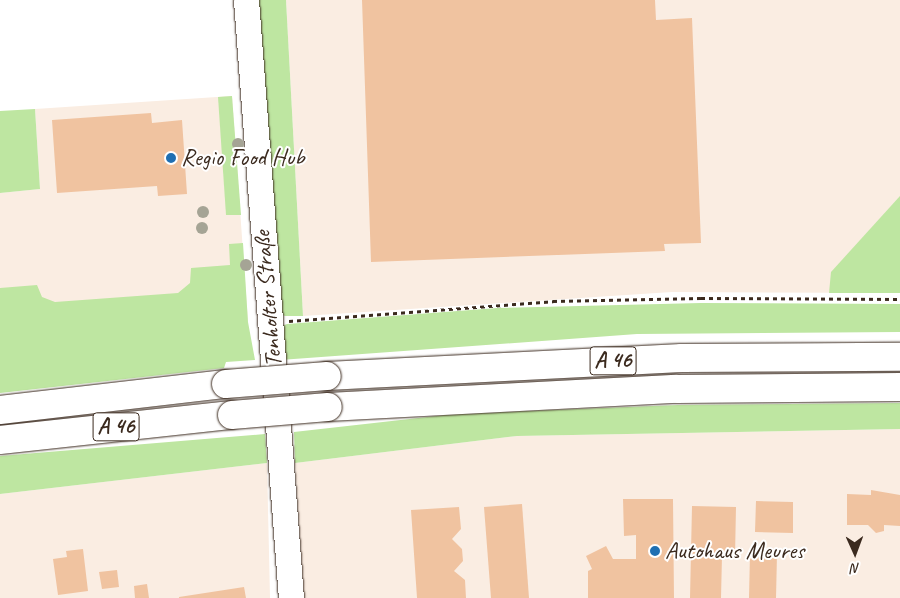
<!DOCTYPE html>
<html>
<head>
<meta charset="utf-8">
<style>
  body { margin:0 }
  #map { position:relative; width:900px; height:598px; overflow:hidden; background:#fff; font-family:Caveat,sans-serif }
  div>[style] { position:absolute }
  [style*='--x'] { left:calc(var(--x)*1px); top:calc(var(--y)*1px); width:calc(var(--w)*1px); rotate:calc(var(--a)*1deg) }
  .built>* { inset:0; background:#faede2 }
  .green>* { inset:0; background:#bee6a1 }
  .building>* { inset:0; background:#f0c3a0 }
  .path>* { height:3px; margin-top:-1.5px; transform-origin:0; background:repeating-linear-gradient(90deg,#3b2a1e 0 4px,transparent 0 8px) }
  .roads { filter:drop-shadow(0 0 1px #3b2a1e) drop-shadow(0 0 1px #3b2a1e) }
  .secondary>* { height:25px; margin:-12.5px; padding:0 12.5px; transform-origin:12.5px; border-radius:12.5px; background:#fff }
  .highway>* { height:28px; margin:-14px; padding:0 14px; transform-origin:14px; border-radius:14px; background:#fff }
  .bridges { filter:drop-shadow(0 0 1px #3b2a1e) drop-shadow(0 0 1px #3b2a1e) }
  .highway-bridge>* { height:28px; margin:-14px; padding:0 14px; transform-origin:14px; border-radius:14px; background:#fff }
  .trees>* { width:12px; height:12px; margin:-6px; border-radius:50%; background:#a5a495 }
  .dots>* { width:14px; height:14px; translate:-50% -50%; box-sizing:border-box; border:2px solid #fff; border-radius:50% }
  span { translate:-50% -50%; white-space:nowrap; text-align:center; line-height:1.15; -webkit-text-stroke:4px #fff; paint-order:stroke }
  .shield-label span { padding:1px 4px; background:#fff; border:1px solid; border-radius:4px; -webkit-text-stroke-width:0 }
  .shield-label { font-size:22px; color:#3b2a1e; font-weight:700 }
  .poi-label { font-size:24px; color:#3b2a1e }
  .left { translate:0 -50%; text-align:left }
  .street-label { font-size:24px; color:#3b2a1e }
  .north { position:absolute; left:830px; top:528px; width:50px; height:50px; -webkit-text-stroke:4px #fff; paint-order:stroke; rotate:178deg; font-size:14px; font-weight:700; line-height:20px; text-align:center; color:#3b2a1e }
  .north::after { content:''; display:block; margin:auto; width:18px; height:22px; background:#3b2a1e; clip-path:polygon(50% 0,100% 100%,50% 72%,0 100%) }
</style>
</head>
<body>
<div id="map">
  <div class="built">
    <div style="clip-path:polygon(286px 0,900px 0,900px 293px,672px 292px,303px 316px)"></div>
    <div style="clip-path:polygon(232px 96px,248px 322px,0 349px,0 193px,40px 189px,35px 109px)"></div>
    <div style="clip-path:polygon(900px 429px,900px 598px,304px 598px,295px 463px,517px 436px)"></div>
    <div style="clip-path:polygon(267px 463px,270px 598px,0 598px,0 494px)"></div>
  </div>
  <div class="green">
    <div style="clip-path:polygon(255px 0,286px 0,303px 316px,285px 316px,276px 312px)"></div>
    <div style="clip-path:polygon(232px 96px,241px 215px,226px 215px,218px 97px)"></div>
    <div style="clip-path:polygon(35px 109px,40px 189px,0 193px,0 111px)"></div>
    <div style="clip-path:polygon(900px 196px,900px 293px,829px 293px,831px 272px)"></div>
    <div style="clip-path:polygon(243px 243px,248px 322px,255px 360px,226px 362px,224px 368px,0 393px,0 288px,37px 285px,42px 297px,55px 302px,178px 293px,190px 283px,191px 268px,230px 265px,229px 244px)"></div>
    <div style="clip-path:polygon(701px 303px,900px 304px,900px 332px,637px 334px,280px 360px,282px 326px,287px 324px,497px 308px)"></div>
    <div style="clip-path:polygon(900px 403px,900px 429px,517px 436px,295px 463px,294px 432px,454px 414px,678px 405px)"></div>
    <div style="clip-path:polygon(265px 434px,267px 463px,0 494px,0 456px)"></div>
  </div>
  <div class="building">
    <div style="clip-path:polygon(362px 0,655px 0,656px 20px,692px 18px,701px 243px,664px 244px,665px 251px,371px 262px)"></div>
    <div style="clip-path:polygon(151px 113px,152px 123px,182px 120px,187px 194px,158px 196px,157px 186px,57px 193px,52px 120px)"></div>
    <div style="clip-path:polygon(871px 490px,900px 495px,900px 526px,884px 525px,884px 531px,876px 533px,868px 525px,847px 525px,847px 494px,871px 495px)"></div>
    <div style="clip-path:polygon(623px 499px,673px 499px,674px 598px,588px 598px,588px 571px,592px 569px,586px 556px,606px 546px,613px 559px,636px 559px,636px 535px,624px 536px)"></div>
    <div style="clip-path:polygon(756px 501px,793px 502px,793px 533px,755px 532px)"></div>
    <div style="clip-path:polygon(522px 504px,529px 598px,491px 598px,484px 507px)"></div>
    <div style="clip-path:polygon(692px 506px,736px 507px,735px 557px,722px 556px,721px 598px,690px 598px)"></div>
    <div style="clip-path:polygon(459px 507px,461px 529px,452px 539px,462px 549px,463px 561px,454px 571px,465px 580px,466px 598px,417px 598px,411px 510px)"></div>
    <div style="clip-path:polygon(83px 549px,88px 591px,58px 595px,53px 559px,67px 557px,66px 551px)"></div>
    <div style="clip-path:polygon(750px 554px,777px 554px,776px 598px,749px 598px)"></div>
    <div style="clip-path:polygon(117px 570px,119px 587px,102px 589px,99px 572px)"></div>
    <div style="clip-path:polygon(147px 584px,149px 598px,135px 598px,134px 586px)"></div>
    <div style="clip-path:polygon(244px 587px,246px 598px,179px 598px,179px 597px)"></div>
  </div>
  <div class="path">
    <div style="--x:289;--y:321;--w:265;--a:-4.3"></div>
    <div style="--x:553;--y:301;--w:148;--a:-1.2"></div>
    <div style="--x:701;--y:298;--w:199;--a:0.3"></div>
  </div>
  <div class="roads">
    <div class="secondary">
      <div style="--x:246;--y:0;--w:600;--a:85.7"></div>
    </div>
    <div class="highway">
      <div style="--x:327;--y:376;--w:355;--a:-2.9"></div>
      <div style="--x:682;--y:358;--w:218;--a:-0.3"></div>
      <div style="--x:328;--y:407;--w:349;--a:-3"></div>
      <div style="--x:677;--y:389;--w:223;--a:-0.5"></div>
      <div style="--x:0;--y:410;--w:227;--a:-6.6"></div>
      <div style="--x:0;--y:440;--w:233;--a:-6.2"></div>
    </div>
  </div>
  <div class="bridges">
    <div class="highway-bridge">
      <div style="--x:226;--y:384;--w:101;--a:-4.5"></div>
      <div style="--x:232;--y:415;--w:96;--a:-4.8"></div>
    </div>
  </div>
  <div class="trees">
    <div style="left:238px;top:144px"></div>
    <div style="left:203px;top:212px"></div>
    <div style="left:202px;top:228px"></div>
    <div style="left:246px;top:265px"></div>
  </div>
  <div class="dots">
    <div style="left:171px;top:158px;background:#1f6fb2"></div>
    <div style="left:655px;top:551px;background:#1f6fb2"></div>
  </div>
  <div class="shield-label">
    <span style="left:613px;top:361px">A 46</span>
    <span style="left:116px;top:427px">A 46</span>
  </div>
  <div class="poi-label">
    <span class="left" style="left:181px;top:158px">Regio Food Hub</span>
    <span class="left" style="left:665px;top:551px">Autohaus Meures</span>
  </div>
  <div class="street-label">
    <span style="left:268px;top:299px;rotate:-95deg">Tenholter Straße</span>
  </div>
  <div class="north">N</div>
</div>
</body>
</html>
